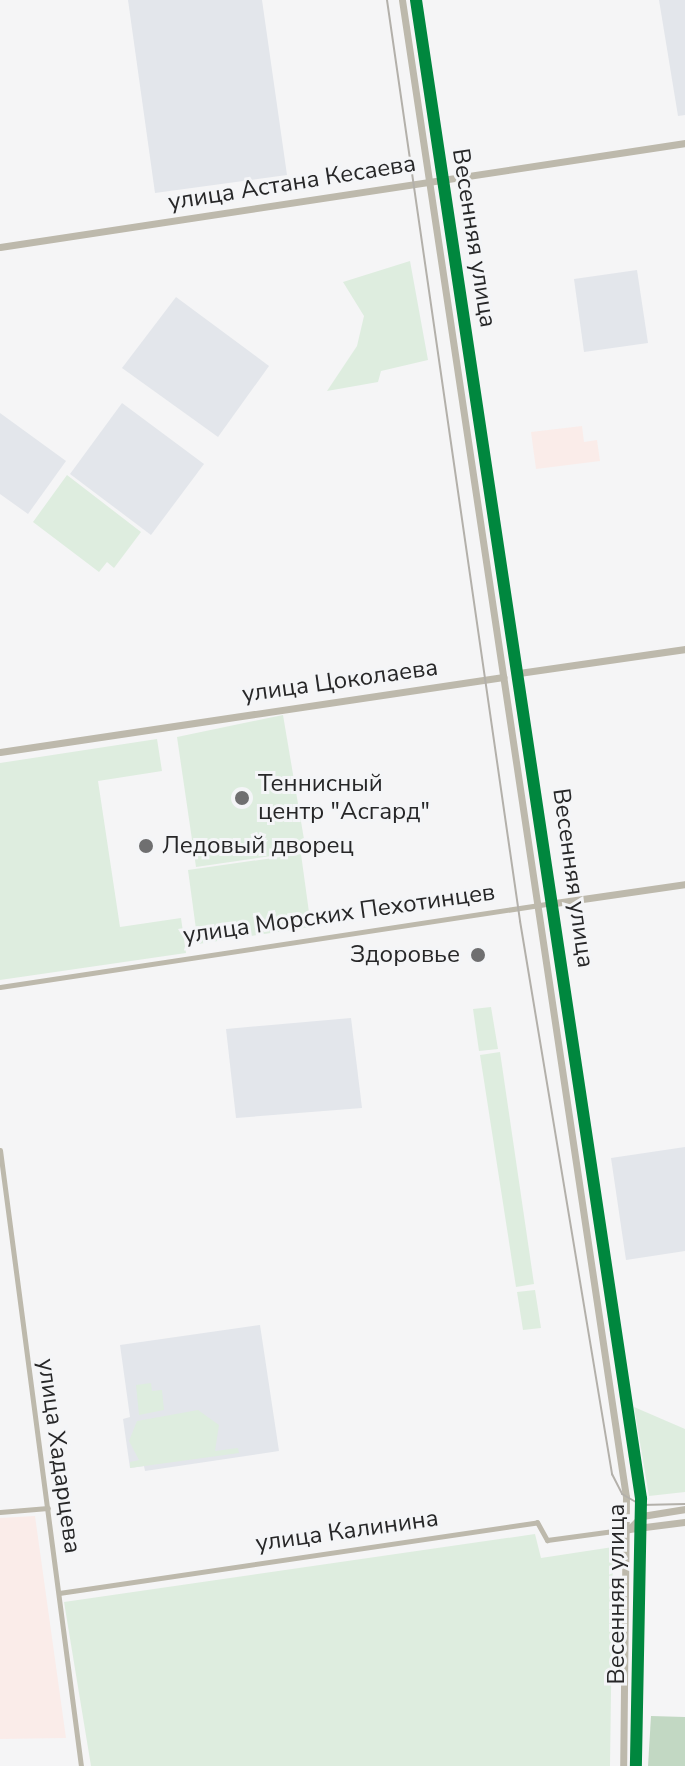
<!DOCTYPE html>
<html>
<head>
<meta charset="utf-8">
<style>
  body { margin:0 }
  #map { position:relative; width:685px; height:1766px; overflow:hidden; background:#f5f5f6; font-family:"Nunito Sans",sans-serif }
  div>[style] { position:absolute }
  [style*='--x'] { left:calc(var(--x)*1px); top:calc(var(--y)*1px); width:calc(var(--w)*1px); rotate:calc(var(--a)*1deg) }
  .built>* { inset:0; background:#e3e6eb }
  .industrial>* { inset:0; background:#faece9 }
  .green>* { inset:0; background:#deeddf }
  .forest>* { inset:0; background:#c2d8c3 }
  .minor>* { height:5px; margin:-2.5px; padding:0 2.5px; transform-origin:2.5px; border-radius:2.5px; background:#bdb9ac }
  .tertiary>* { height:7px; margin:-3.5px; padding:0 3.5px; transform-origin:3.5px; border-radius:3.5px; background:#bdb9ac }
  .tram>* { height:2px; margin:-1px; padding:0 1px; transform-origin:1px; border-radius:1px; background:#b3b0aa }
  .cycleway>* { height:12px; margin:-6px; padding:0 6px; transform-origin:6px; border-radius:6px; background:#00873e }
  .dots>* { width:22px; height:22px; translate:-50% -50%; box-sizing:border-box; border:4px solid #f4f5f7; border-radius:50% }
  span { translate:-50% -50%; white-space:nowrap; text-align:center; line-height:1.15; -webkit-text-stroke:6px #f4f5f7; paint-order:stroke }
  .street-label { font-size:24px; color:#272728 }
  .poi-label { font-size:24px; color:#272728 }
  .left { translate:0 -50%; text-align:left }
  .right { translate:-100% -50%; text-align:right }
</style>
</head>
<body>
<div id="map">
  <div class="built">
    <div style="clip-path:polygon(128px 0,262px 0,287px 175px,155px 193px)"></div>
    <div style="clip-path:polygon(659px 0,685px 0,685px 115px,678px 116px)"></div>
    <div style="clip-path:polygon(637px 270px,648px 343px,584px 352px,574px 279px)"></div>
    <div style="clip-path:polygon(176px 297px,269px 366px,218px 437px,122px 368px)"></div>
    <div style="clip-path:polygon(122px 403px,204px 464px,151px 535px,70px 474px)"></div>
    <div style="clip-path:polygon(0 413px,66px 461px,28px 514px,0 494px)"></div>
    <div style="clip-path:polygon(351px 1018px,362px 1108px,236px 1118px,226px 1029px)"></div>
    <div style="clip-path:polygon(685px 1147px,685px 1251px,626px 1260px,611px 1158px)"></div>
    <div style="clip-path:polygon(260px 1325px,279px 1451px,145px 1471px,144px 1466px,130px 1468px,123px 1419px,130px 1417px,120px 1345px)"></div>
  </div>
  <div class="industrial">
    <div style="clip-path:polygon(582px 426px,584px 442px,597px 440px,600px 461px,536px 469px,531px 432px)"></div>
    <div style="clip-path:polygon(35px 1516px,66px 1738px,0 1739px,0 1518px)"></div>
  </div>
  <div class="green">
    <div style="clip-path:polygon(410px 261px,428px 360px,381px 371px,378px 382px,327px 391px,357px 346px,364px 316px,343px 282px)"></div>
    <div style="clip-path:polygon(67px 475px,141px 532px,114px 568px,107px 562px,99px 572px,33px 522px)"></div>
    <div style="clip-path:polygon(283px 715px,306px 851px,196px 867px,177px 737px)"></div>
    <div style="clip-path:polygon(157px 739px,162px 771px,98px 781px,120px 927px,181px 918px,186px 953px,0 980px,0 763px)"></div>
    <div style="clip-path:polygon(301px 854px,311px 927px,198px 944px,188px 870px)"></div>
    <div style="clip-path:polygon(491px 1007px,498px 1049px,479px 1051px,473px 1009px)"></div>
    <div style="clip-path:polygon(500px 1052px,534px 1284px,516px 1287px,480px 1055px)"></div>
    <div style="clip-path:polygon(535px 1290px,541px 1328px,523px 1330px,517px 1292px)"></div>
    <div style="clip-path:polygon(151px 1383px,152px 1391px,162px 1390px,164px 1410px,139px 1415px,136px 1385px)"></div>
    <div style="clip-path:polygon(634px 1407px,685px 1429px,685px 1492px,649px 1496px)"></div>
    <div style="clip-path:polygon(198px 1410px,219px 1425px,215px 1451px,238px 1448px,239px 1453px,130px 1468px,130px 1462px,139px 1460px,129px 1441px,137px 1421px)"></div>
    <div style="clip-path:polygon(535px 1534px,541px 1558px,613px 1547px,610px 1766px,91px 1766px,64px 1602px)"></div>
  </div>
  <div class="forest">
    <div style="clip-path:polygon(651px 1716px,685px 1717px,685px 1766px,648px 1766px)"></div>
  </div>
  <div class="minor">
    <div style="--x:0;--y:987;--w:559;--a:-8.64"></div>
    <div style="--x:0;--y:1150;--w:621;--a:82.51"></div>
    <div style="--x:0;--y:1512;--w:48;--a:-4.8"></div>
    <div style="--x:59;--y:1593;--w:483;--a:-8.4"></div>
    <div style="--x:537;--y:1522;--w:21;--a:61"></div>
    <div style="--x:547;--y:1540;--w:82;--a:-7.7"></div>
  </div>
  <div class="tertiary">
    <div style="--x:402;--y:0;--w:1514;--a:81.49"></div>
    <div style="--x:626;--y:1497;--w:269;--a:90.6"></div>
    <div style="--x:416;--y:0;--w:1516;--a:81.46"></div>
    <div style="--x:641;--y:1499;--w:267;--a:91.1"></div>
    <div style="--x:0;--y:247;--w:693;--a:-8.63"></div>
    <div style="--x:519;--y:673;--w:168;--a:-8.2"></div>
    <div style="--x:0;--y:752;--w:509;--a:-8.48"></div>
    <div style="--x:555;--y:903;--w:131;--a:-8.3"></div>
    <div style="--x:629;--y:1529;--w:18;--a:-45"></div>
    <div style="--x:642;--y:1516;--w:44;--a:-9.2"></div>
    <div style="--x:629;--y:1529;--w:56;--a:-7.1"></div>
  </div>
  <div class="tram">
    <div style="--x:387;--y:0;--w:931;--a:81.78"></div>
    <div style="--x:520;--y:921;--w:561;--a:80.55"></div>
    <div style="--x:612;--y:1474;--w:22;--a:63"></div>
    <div style="--x:622;--y:1494;--w:22;--a:30"></div>
    <div style="--x:641;--y:1505;--w:44;--a:-1.3"></div>
  </div>
  <div class="cycleway">
    <div style="--x:416;--y:0;--w:1516;--a:81.46"></div>
    <div style="--x:641;--y:1499;--w:267;--a:91.1"></div>
  </div>
  <div class="dots">
    <div style="left:242px;top:798px;background:#6f6f70"></div>
    <div style="left:146px;top:846px;background:#6f6f70"></div>
    <div style="left:478px;top:955px;background:#6f6f70"></div>
  </div>
  <div class="street-label">
    <span style="left:292px;top:183px;rotate:-9deg">улица Астана Кесаева</span>
    <span style="left:474px;top:238px;rotate:81deg">Весенняя улица</span>
    <span style="left:340px;top:681px;rotate:-8deg">улица Цоколаева</span>
    <span style="left:573px;top:878px;rotate:82deg">Весенняя улица</span>
    <span style="left:339px;top:914px;rotate:-8deg">улица Морских Пехотинцев</span>
    <span style="left:59px;top:1456px;rotate:82deg">улица Хадарцева</span>
    <span style="left:347px;top:1531px;rotate:-8deg">улица Калинина</span>
    <span style="left:617px;top:1594px;rotate:-90deg">Весенняя улица</span>
  </div>
  <div class="poi-label">
    <span class="left" style="left:258px;top:798px">Теннисный<br>центр "Асгард"</span>
    <span class="left" style="left:162px;top:846px">Ледовый дворец</span>
    <span class="right" style="left:460px;top:955px">Здоровье</span>
  </div>
</div>
</body>
</html>
